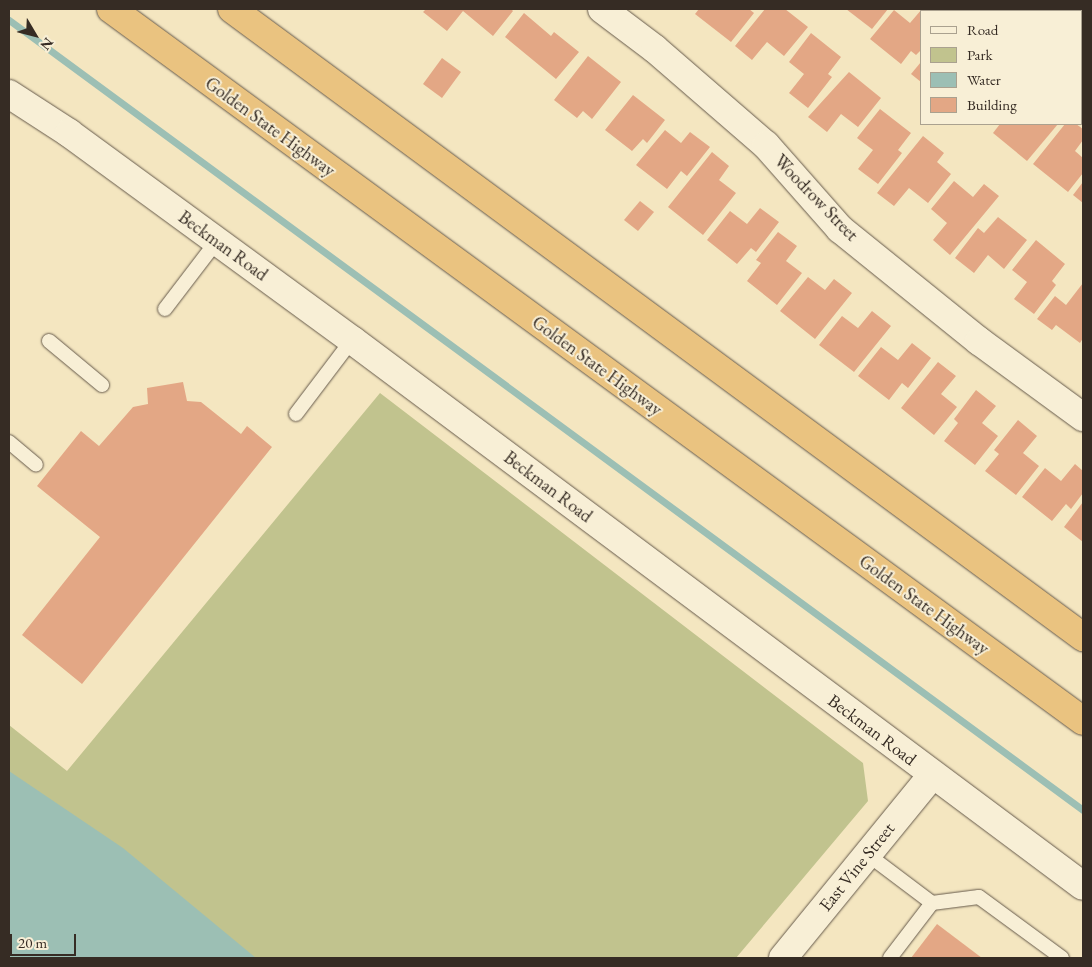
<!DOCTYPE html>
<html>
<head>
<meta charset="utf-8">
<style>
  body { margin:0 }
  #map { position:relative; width:1092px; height:967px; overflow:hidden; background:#f4e6c0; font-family:"EB Garamond",serif }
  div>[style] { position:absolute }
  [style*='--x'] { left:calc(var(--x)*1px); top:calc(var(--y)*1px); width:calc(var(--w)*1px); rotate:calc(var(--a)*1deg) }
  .green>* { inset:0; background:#c1c38e }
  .water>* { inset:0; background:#9cbfb4 }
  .stream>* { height:7px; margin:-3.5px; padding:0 3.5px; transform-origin:3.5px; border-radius:3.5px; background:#9cbfb4 }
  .building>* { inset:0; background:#e3a785 }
  .roads { filter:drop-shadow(0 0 1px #665a4b) drop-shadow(0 0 1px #665a4b) }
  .lane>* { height:14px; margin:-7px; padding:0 7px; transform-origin:7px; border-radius:7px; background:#f8efd6 }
  .street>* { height:28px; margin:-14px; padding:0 14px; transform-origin:14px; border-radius:14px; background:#f8efd6 }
  .secondary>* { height:28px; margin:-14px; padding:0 14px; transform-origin:14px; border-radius:14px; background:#f8efd6 }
  .highway>* { height:28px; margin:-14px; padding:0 14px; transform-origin:14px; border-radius:14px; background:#eac380 }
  span { translate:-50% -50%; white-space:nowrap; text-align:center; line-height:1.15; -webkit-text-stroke:4px #f8efd6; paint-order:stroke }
  .street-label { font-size:18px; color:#362c24 }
  .frame { position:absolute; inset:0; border:10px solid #362c24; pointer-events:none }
  .legend { position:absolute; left:920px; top:10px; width:162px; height:115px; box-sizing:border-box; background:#f8efd6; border:1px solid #aaa18f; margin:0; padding:6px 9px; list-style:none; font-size:15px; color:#362c24 }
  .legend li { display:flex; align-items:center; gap:10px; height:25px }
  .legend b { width:25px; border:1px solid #aaa18f }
  .north { position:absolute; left:10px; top:10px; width:50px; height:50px; -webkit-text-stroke:4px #f8efd6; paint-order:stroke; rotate:127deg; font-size:14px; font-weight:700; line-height:20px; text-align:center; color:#362c24 }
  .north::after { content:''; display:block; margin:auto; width:18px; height:22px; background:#362c24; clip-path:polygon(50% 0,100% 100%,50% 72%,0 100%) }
  .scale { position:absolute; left:10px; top:934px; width:66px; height:22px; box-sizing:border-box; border:2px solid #362c24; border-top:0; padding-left:6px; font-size:15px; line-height:18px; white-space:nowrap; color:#362c24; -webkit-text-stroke:4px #f8efd6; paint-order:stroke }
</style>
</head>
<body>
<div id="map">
  <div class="green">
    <div style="clip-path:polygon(380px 393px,863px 763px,868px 801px,736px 958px,9px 958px,9px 725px,67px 771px)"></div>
  </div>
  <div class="water">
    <div style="clip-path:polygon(9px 771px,123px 848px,256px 958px,9px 958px)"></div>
  </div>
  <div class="stream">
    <div style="--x:9;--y:20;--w:1333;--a:36.34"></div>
  </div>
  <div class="building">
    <div style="clip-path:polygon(426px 9px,511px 9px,513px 11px,493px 36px,463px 11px,447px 31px,423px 12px)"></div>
    <div style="clip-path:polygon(699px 9px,749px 9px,754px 13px,731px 42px,695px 14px)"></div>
    <div style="clip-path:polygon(765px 9px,785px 9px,808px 27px,784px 56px,767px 42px,752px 60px,735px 46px)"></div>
    <div style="clip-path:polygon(846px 9px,888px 9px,872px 29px)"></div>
    <div style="clip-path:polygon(922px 9px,931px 11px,921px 11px,921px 50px,916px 55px,911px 51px,901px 64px,870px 39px,894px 10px,910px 23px)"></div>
    <div style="clip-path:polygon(524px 13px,551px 36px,554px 32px,579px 52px,556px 79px,505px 37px)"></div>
    <div style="clip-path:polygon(811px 33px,841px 57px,828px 74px,832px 77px,808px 108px,789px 93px,804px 74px,789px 62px)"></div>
    <div style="clip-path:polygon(588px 56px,621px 82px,592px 119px,583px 111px,577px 118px,554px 100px)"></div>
    <div style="clip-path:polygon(442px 58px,461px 72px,442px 98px,423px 84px)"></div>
    <div style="clip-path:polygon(921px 62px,921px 82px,911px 74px)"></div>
    <div style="clip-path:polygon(849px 72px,881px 98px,858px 127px,841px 114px,827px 132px,808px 117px)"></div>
    <div style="clip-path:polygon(633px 95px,665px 120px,647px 143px,643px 139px,632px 151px,605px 130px)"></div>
    <div style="clip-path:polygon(880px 109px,911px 133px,898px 150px,902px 153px,878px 184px,858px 169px,873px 150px,857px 138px)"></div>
    <div style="clip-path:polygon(1000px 124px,1058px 124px,1027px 161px,993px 133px)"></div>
    <div style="clip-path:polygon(1065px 124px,1076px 124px,1083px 129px,1083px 140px,1075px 151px,1083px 158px,1083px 173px,1068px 192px,1033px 164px)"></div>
    <div style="clip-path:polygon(665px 130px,681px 143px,690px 132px,710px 147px,687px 176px,681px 171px,667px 189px,636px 165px)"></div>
    <div style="clip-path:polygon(923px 136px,944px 153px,937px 162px,951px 174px,928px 203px,909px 188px,894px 206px,877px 193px)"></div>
    <div style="clip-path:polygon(712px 152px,729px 166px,719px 180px,736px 193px,703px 235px,668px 207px)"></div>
    <div style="clip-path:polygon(954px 181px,973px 197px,984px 184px,999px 196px,950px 255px,933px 240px,947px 223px,931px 209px)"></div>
    <div style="clip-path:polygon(1083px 182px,1083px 203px,1073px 195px)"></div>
    <div style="clip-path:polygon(640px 201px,654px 212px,638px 231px,624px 220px)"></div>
    <div style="clip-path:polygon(760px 208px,779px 222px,756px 252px,751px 248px,737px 264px,707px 240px,730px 211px,747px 224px)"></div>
    <div style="clip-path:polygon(998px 217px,1027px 240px,1004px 269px,988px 255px,974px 273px,955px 258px,978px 228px,984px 233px)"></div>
    <div style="clip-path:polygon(778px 232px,797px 246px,786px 261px,802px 273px,777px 305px,747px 281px,761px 263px,756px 260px)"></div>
    <div style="clip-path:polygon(1036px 240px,1065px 264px,1052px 281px,1056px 285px,1034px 314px,1014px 299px,1027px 282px,1012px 270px)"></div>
    <div style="clip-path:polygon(808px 277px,825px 290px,834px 279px,852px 293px,815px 339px,780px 311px)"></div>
    <div style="clip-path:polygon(1083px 283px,1083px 338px,1080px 343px,1056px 325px,1052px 330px,1037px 319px,1055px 296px,1066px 305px)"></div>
    <div style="clip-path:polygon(872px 311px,891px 326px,854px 372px,819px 345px,842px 316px,858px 328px)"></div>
    <div style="clip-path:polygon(912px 343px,931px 358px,908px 388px,902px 383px,889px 400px,858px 376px,881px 347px,898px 360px)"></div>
    <div style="clip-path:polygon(938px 362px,956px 376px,941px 394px,957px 407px,934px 435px,901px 408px)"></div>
    <div style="clip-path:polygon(183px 382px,187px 401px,201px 402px,241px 434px,247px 426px,272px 447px,82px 684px,22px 635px,100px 537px,37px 486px,81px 431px,99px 446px,133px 407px,148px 404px,147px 388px)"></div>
    <div style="clip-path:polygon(976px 390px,996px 406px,982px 423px,998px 436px,975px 465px,944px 441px,958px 423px,954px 419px)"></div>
    <div style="clip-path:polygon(1018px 420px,1037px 436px,1023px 453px,1039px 466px,1016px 495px,985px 471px,999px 454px,994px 450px)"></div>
    <div style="clip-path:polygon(1075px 464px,1083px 471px,1083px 493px,1071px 509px,1066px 504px,1052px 521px,1022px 497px,1045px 468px,1061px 481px)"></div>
    <div style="clip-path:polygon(1083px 502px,1083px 542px,1064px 527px)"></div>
    <div style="clip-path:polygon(937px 924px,982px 958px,911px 958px)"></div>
  </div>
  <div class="roads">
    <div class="lane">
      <div style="--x:165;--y:309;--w:86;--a:-52.6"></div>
      <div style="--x:49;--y:341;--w:69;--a:39.7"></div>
      <div style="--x:296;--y:414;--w:93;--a:-52.9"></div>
      <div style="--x:9;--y:442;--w:35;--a:40"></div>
      <div style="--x:867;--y:854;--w:81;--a:37"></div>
      <div style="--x:932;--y:903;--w:69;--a:127.4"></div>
      <div style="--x:932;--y:903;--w:47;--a:-7.3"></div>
      <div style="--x:979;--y:897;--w:103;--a:36.3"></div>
    </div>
    <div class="street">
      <div style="--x:602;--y:9;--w:66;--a:37"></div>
      <div style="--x:655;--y:49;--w:147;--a:40.9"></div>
      <div style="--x:766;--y:145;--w:112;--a:48.6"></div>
      <div style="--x:840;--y:229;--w:179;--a:38.9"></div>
      <div style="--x:979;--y:341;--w:129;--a:36.2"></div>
      <div style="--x:994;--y:9;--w:4;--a:34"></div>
      <div style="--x:1081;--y:75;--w:3;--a:45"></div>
      <div style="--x:783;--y:958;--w:236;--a:-50.8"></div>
    </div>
    <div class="secondary">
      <div style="--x:9;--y:94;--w:72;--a:33"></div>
      <div style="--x:69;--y:133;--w:351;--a:36.2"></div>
      <div style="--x:352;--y:340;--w:912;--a:36.76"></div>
    </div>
    <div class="highway">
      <div style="--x:111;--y:9;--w:1205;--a:36.22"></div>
      <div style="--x:232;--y:9;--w:1058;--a:36.43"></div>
    </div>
  </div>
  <div class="street-label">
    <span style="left:270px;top:127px;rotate:36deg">Golden State Highway</span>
    <span style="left:816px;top:198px;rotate:46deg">Woodrow Street</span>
    <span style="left:223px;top:246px;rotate:36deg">Beckman Road</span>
    <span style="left:597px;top:366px;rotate:36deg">Golden State Highway</span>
    <span style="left:548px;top:487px;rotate:37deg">Beckman Road</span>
    <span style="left:924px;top:605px;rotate:36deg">Golden State Highway</span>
    <span style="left:872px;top:730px;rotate:37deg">Beckman Road</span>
    <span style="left:857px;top:867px;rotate:-51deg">East Vine Street</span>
  </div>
  <div class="frame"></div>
  <ul class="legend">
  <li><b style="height:6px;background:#f8efd6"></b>Road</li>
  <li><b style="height:14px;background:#c1c38e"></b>Park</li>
  <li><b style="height:14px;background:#9cbfb4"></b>Water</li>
  <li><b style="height:14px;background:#e3a785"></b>Building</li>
  </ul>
  <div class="north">N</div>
  <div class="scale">20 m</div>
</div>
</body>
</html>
